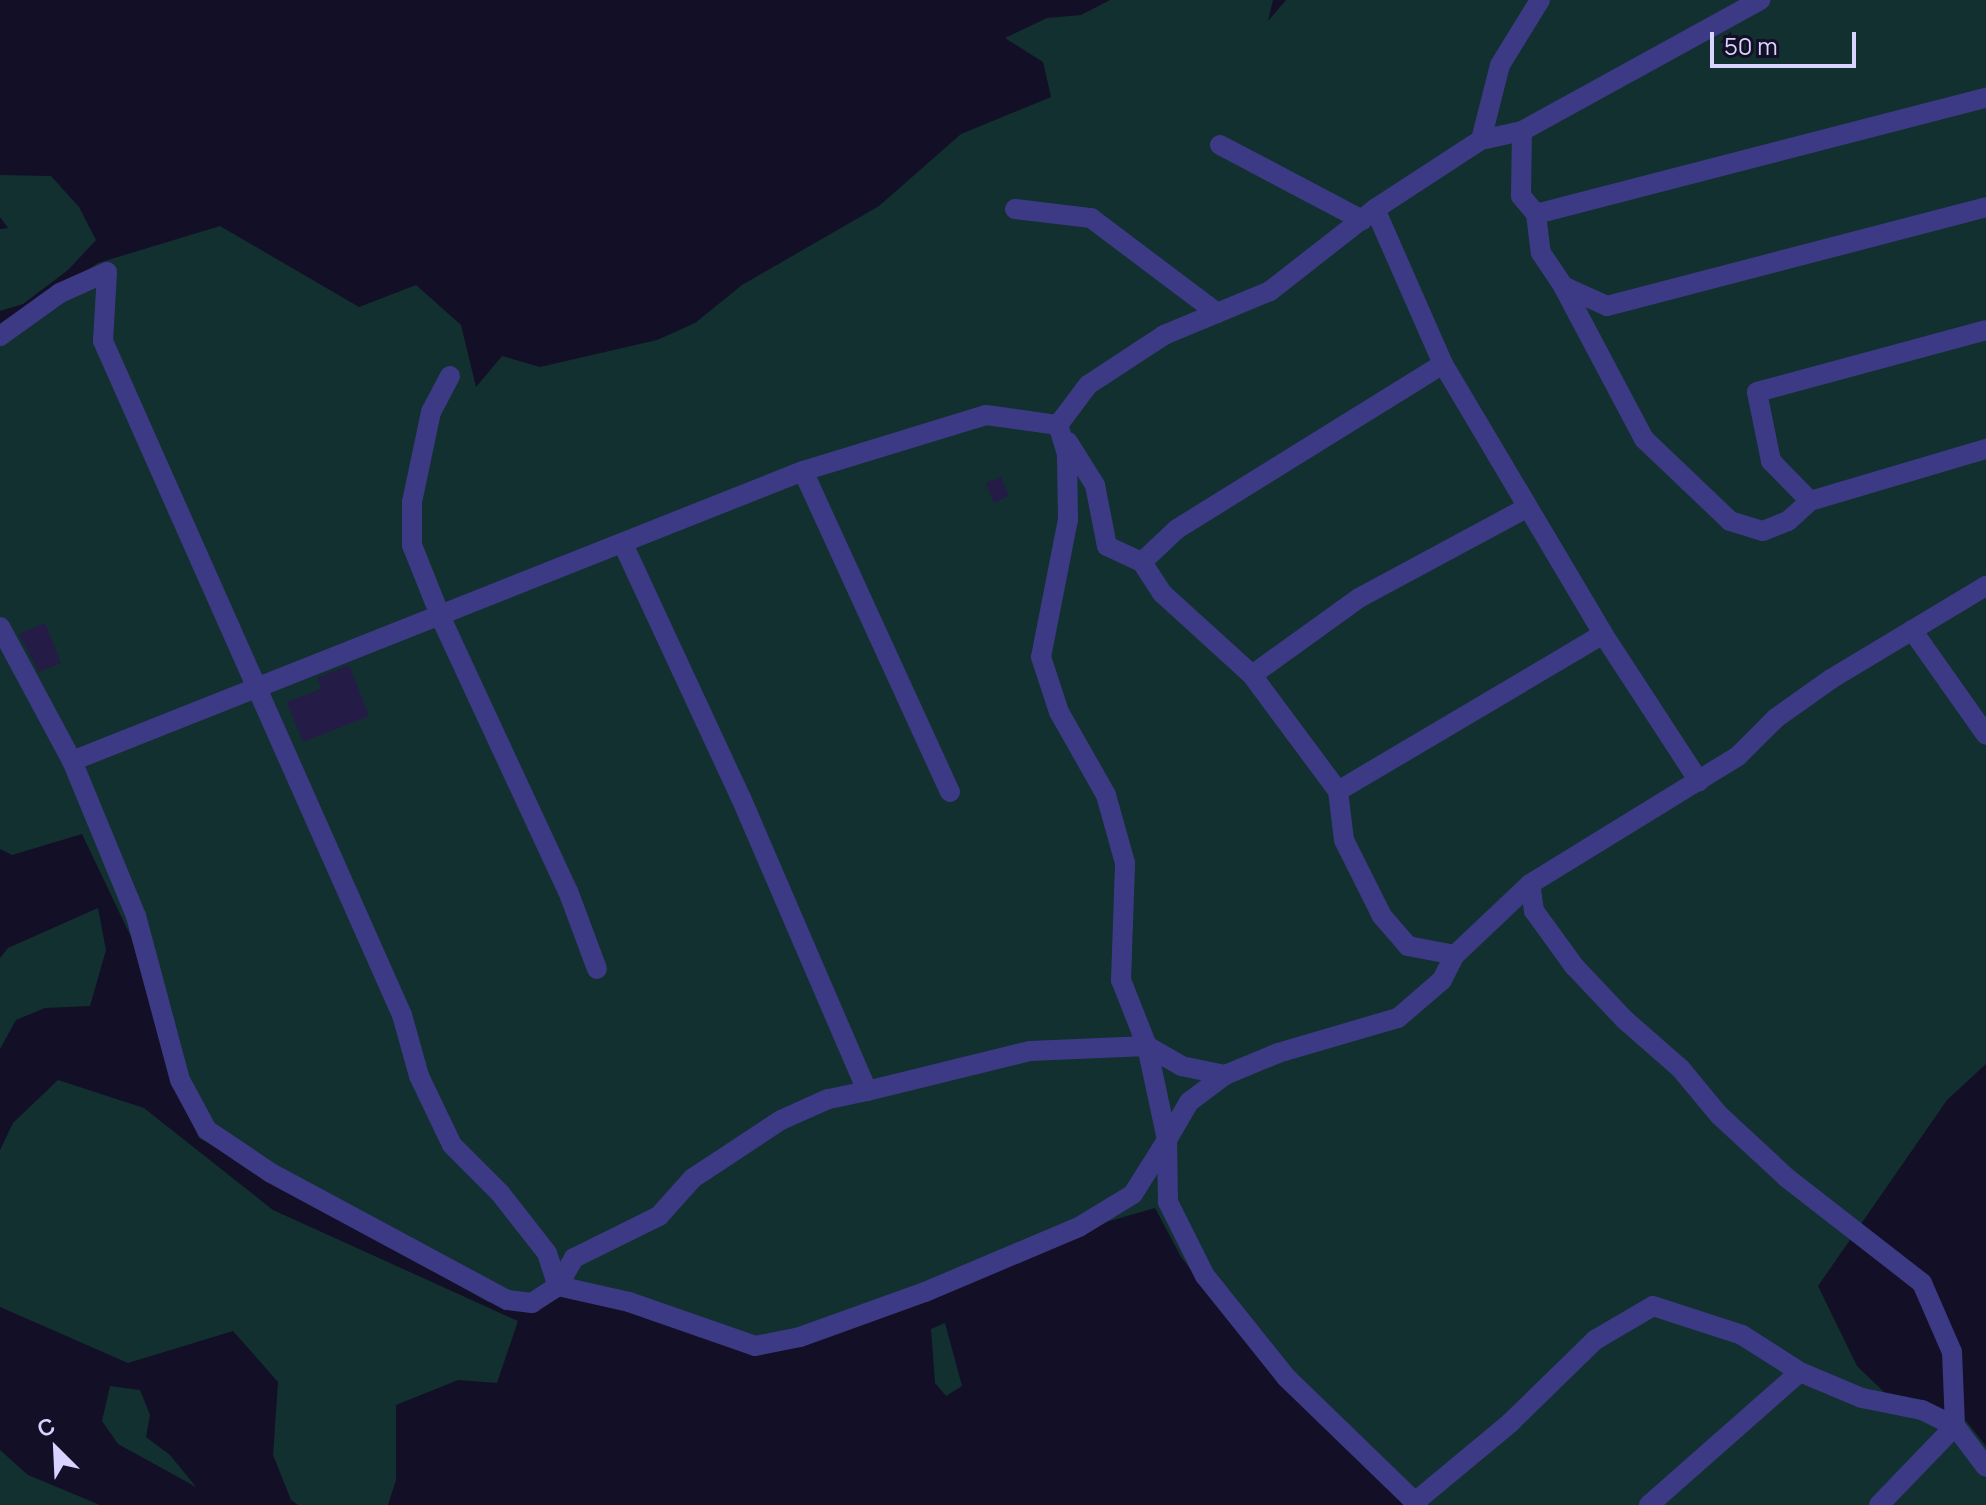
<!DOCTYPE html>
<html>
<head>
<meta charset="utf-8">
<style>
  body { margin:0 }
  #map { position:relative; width:1986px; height:1505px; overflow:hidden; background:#130f26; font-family:Manrope,sans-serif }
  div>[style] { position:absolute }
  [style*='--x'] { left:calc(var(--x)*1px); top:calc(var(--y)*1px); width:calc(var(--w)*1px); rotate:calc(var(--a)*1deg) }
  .green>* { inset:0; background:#12302f }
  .building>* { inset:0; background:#241b47 }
  .minor>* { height:20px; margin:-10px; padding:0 10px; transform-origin:10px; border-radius:10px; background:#3d3a85 }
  span { translate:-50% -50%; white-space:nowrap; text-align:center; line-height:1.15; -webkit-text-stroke:6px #130f26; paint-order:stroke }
  .north { position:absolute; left:16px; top:1409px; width:80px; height:80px; -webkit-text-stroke:6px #130f26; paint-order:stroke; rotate:336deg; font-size:22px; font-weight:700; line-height:32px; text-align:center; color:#d9d4ff }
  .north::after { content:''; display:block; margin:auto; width:28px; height:36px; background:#d9d4ff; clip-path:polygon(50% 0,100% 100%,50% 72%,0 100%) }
  .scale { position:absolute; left:1710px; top:32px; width:146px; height:36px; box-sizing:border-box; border:4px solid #d9d4ff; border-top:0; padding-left:10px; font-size:24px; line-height:28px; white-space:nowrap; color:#d9d4ff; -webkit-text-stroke:6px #130f26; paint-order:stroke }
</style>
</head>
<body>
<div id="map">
  <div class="green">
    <div style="clip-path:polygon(1110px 0,1273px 0,1268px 21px,1286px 0,1986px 0,1986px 1064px,1947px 1100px,1818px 1286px,1857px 1366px,1884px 1392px,1966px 1421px,1986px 1446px,1986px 1505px,1404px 1505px,1279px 1383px,1181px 1257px,1155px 1208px,1082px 1229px,755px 1355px,572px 1292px,530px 1309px,488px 1302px,199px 1138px,170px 1076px,131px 937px,82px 834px,12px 855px,0 849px,0 328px,98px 263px,220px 226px,359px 307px,416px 285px,461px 325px,476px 387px,502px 356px,540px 367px,657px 340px,695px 323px,742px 285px,879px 206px,961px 134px,1051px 97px,1043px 62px,1005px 38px,1047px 18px,1081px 15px)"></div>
    <div style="clip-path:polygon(0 175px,51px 176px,79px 207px,96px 240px,68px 270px,23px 304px,0 311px,0 229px,8px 228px,0 217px)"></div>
    <div style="clip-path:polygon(98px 908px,106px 950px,90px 1006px,45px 1008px,16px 1020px,0 1049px,0 958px,8px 948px)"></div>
    <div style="clip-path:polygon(58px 1080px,144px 1108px,273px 1210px,518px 1321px,497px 1383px,458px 1380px,396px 1405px,396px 1480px,388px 1505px,298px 1505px,291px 1500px,273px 1455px,278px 1382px,233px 1331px,128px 1363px,0 1307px,0 1150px,13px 1123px)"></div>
    <div style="clip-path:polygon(945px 1323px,962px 1386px,946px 1396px,935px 1383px,931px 1329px)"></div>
    <div style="clip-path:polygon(110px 1386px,140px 1390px,150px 1415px,146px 1437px,170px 1455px,196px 1487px,118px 1444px,102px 1421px)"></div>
    <div style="clip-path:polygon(0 1450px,28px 1475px,100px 1505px,0 1505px)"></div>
  </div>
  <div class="building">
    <div style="clip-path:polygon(1001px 477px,1009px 496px,994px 503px,986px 483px)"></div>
    <div style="clip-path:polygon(45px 623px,61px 663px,39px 672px,19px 634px)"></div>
    <div style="clip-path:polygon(349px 665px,369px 716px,303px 742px,287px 702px,321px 689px,317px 678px)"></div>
  </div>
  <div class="minor">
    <div style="--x:1522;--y:131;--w:65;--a:90.9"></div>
    <div style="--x:1521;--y:196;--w:23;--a:50"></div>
    <div style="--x:1536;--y:214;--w:39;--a:83"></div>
    <div style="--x:1541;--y:253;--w:40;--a:56"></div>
    <div style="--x:1563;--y:286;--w:48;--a:24.4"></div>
    <div style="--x:1607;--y:306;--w:392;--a:-14.6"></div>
    <div style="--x:1481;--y:140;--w:77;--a:-75.8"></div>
    <div style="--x:1500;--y:65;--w:76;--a:-58.4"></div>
    <div style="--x:1220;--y:145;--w:161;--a:27.8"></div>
    <div style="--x:1015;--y:209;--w:77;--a:6.8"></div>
    <div style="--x:1091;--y:218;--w:158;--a:37"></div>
    <div style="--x:1375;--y:209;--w:169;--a:66.3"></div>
    <div style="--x:1443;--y:364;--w:314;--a:59.3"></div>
    <div style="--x:1603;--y:634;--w:176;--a:56.9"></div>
    <div style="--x:1536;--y:214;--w:465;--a:-14.5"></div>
    <div style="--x:1563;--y:286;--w:173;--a:62.1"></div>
    <div style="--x:1644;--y:439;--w:119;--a:43.6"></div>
    <div style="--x:1730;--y:521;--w:34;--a:17"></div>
    <div style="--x:1763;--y:531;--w:27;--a:-22"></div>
    <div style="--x:1788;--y:521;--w:30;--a:-42"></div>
    <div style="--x:1810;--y:501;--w:184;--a:-16.5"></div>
    <div style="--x:0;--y:336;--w:74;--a:-35.6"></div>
    <div style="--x:60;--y:293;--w:51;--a:-24.1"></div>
    <div style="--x:107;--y:272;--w:69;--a:93.3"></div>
    <div style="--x:103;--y:341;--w:737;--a:66.08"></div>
    <div style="--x:402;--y:1015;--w:63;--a:74.4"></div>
    <div style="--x:419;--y:1076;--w:76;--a:64.4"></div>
    <div style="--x:452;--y:1145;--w:68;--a:45"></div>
    <div style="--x:500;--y:1193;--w:76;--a:51.9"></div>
    <div style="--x:547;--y:1253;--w:35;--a:72"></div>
    <div style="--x:558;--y:1286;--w:31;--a:147"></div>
    <div style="--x:532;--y:1303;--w:25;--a:-173"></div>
    <div style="--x:507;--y:1300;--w:268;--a:-151.7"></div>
    <div style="--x:271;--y:1173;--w:77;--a:-146.1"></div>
    <div style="--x:207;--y:1130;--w:57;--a:-118.4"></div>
    <div style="--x:180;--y:1080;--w:170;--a:-105"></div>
    <div style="--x:136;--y:916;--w:168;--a:-112.4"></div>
    <div style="--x:72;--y:761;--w:152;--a:-118.2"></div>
    <div style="--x:450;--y:376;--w:41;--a:117.8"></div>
    <div style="--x:431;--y:412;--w:92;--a:101.9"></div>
    <div style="--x:412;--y:502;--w:43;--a:90"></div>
    <div style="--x:412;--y:545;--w:79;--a:68.3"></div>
    <div style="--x:441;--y:618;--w:301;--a:65.1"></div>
    <div style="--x:568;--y:891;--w:83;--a:69.6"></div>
    <div style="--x:1068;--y:442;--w:51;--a:57.9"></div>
    <div style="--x:1095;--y:485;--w:62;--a:78.9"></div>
    <div style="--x:1107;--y:546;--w:38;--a:25"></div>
    <div style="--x:803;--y:471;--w:353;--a:65.4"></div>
    <div style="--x:1810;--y:501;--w:56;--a:-134.3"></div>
    <div style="--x:1771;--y:461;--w:70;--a:-101.5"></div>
    <div style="--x:1757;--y:392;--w:237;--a:-15.1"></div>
    <div style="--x:623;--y:544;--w:280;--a:65.1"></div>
    <div style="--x:741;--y:798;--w:319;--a:66.7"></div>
    <div style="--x:867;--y:1091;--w:168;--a:-13.8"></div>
    <div style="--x:1030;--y:1051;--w:117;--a:-2.4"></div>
    <div style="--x:1147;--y:1046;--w:71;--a:-111.5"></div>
    <div style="--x:1121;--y:980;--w:117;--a:-88"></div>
    <div style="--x:1125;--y:863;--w:71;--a:-105.6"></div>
    <div style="--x:1106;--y:795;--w:95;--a:-119.5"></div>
    <div style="--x:1059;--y:712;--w:58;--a:-108.1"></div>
    <div style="--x:1041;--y:657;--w:140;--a:-78.9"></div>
    <div style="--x:1068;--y:520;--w:66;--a:-90.9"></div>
    <div style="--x:1067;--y:454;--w:30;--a:-107"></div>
    <div style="--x:1912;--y:630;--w:128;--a:54.8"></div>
    <div style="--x:1252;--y:675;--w:122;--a:-137.7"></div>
    <div style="--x:1162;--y:593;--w:37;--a:-123"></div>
    <div style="--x:1142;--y:562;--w:48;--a:-43.3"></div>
    <div style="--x:1177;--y:529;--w:313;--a:-31.8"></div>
    <div style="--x:72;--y:761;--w:786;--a:-21.64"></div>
    <div style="--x:803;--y:471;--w:191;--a:-17"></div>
    <div style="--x:986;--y:415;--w:73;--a:7.9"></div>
    <div style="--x:1058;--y:425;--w:50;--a:-53.1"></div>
    <div style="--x:1088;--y:385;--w:91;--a:-33.3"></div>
    <div style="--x:1164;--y:335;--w:115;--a:-22.5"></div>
    <div style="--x:1270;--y:291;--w:133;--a:-38"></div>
    <div style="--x:1375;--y:209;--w:126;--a:-33.1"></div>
    <div style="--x:1481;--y:140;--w:42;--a:-12.4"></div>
    <div style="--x:1522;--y:131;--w:272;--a:-28.8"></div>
    <div style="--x:1338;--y:791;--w:144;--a:-126.6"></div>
    <div style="--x:1252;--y:675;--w:132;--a:-35.7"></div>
    <div style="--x:1359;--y:598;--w:190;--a:-28.3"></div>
    <div style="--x:1455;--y:955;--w:48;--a:-169.2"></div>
    <div style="--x:1408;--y:946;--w:40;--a:-131"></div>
    <div style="--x:1382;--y:916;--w:85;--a:-116.6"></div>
    <div style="--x:1344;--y:840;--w:49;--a:-97"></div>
    <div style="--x:1338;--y:791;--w:308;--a:-30.6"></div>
    <div style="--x:867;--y:1091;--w:40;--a:168"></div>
    <div style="--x:828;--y:1099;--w:51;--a:155.9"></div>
    <div style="--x:781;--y:1120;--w:105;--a:146.6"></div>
    <div style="--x:693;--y:1178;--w:51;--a:131.8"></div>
    <div style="--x:659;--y:1216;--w:95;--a:153.7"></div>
    <div style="--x:574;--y:1258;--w:32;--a:120"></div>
    <div style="--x:558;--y:1286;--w:73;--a:12.7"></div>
    <div style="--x:629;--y:1302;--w:133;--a:19.2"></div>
    <div style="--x:755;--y:1346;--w:46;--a:-11.3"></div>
    <div style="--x:800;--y:1337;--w:133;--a:-19.8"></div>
    <div style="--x:925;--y:1292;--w:167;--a:-22.9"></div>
    <div style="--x:1079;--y:1227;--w:63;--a:-31.4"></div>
    <div style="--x:1133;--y:1194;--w:64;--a:-57.8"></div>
    <div style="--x:1167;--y:1140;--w:96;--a:-102"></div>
    <div style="--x:1147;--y:1046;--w:39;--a:30"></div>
    <div style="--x:1181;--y:1066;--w:45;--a:11.6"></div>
    <div style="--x:1415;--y:1502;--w:124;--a:-39.7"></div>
    <div style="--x:1510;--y:1423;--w:119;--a:-44.3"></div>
    <div style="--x:1595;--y:1340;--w:67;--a:-30.4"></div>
    <div style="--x:1653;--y:1306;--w:94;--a:18"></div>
    <div style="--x:1742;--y:1335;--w:69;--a:32.5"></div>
    <div style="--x:1800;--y:1372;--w:67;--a:22.8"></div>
    <div style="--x:1862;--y:1398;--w:61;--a:11.3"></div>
    <div style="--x:1922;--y:1410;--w:37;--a:26"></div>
    <div style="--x:1955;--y:1426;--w:74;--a:-92.3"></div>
    <div style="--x:1952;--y:1352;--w:75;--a:-113.5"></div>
    <div style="--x:1922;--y:1283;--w:172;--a:-142.1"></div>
    <div style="--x:1786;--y:1177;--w:91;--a:-137.2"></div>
    <div style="--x:1719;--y:1115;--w:60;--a:-129.6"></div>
    <div style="--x:1681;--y:1069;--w:74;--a:-138.8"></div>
    <div style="--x:1625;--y:1020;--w:74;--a:-133.4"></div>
    <div style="--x:1574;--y:966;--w:68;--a:-126"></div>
    <div style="--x:1534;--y:911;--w:27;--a:-98"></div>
    <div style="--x:1418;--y:1505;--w:184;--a:-135.9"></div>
    <div style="--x:1286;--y:1377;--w:129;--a:-128.7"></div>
    <div style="--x:1205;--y:1276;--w:83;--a:-116.6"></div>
    <div style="--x:1168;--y:1202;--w:62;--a:-90.9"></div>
    <div style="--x:1167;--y:1140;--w:44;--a:-59.9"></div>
    <div style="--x:1189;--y:1102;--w:45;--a:-36.9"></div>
    <div style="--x:1225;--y:1075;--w:57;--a:-22.5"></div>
    <div style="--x:1278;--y:1053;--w:125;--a:-16.3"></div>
    <div style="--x:1398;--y:1018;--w:58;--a:-40.8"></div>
    <div style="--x:1442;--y:980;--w:28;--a:-63"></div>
    <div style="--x:1455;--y:955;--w:103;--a:-43.4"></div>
    <div style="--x:1530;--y:884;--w:244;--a:-31.6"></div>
    <div style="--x:1738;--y:756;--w:54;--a:-45"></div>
    <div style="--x:1776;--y:718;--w:67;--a:-35.3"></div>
    <div style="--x:1831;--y:679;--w:181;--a:-31"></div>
    <div style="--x:1649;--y:1505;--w:201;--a:-41.4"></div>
    <div style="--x:1879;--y:1505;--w:110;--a:-46.1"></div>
    <div style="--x:1955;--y:1426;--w:51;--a:52.9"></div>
  </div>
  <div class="north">С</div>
  <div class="scale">50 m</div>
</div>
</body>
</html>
